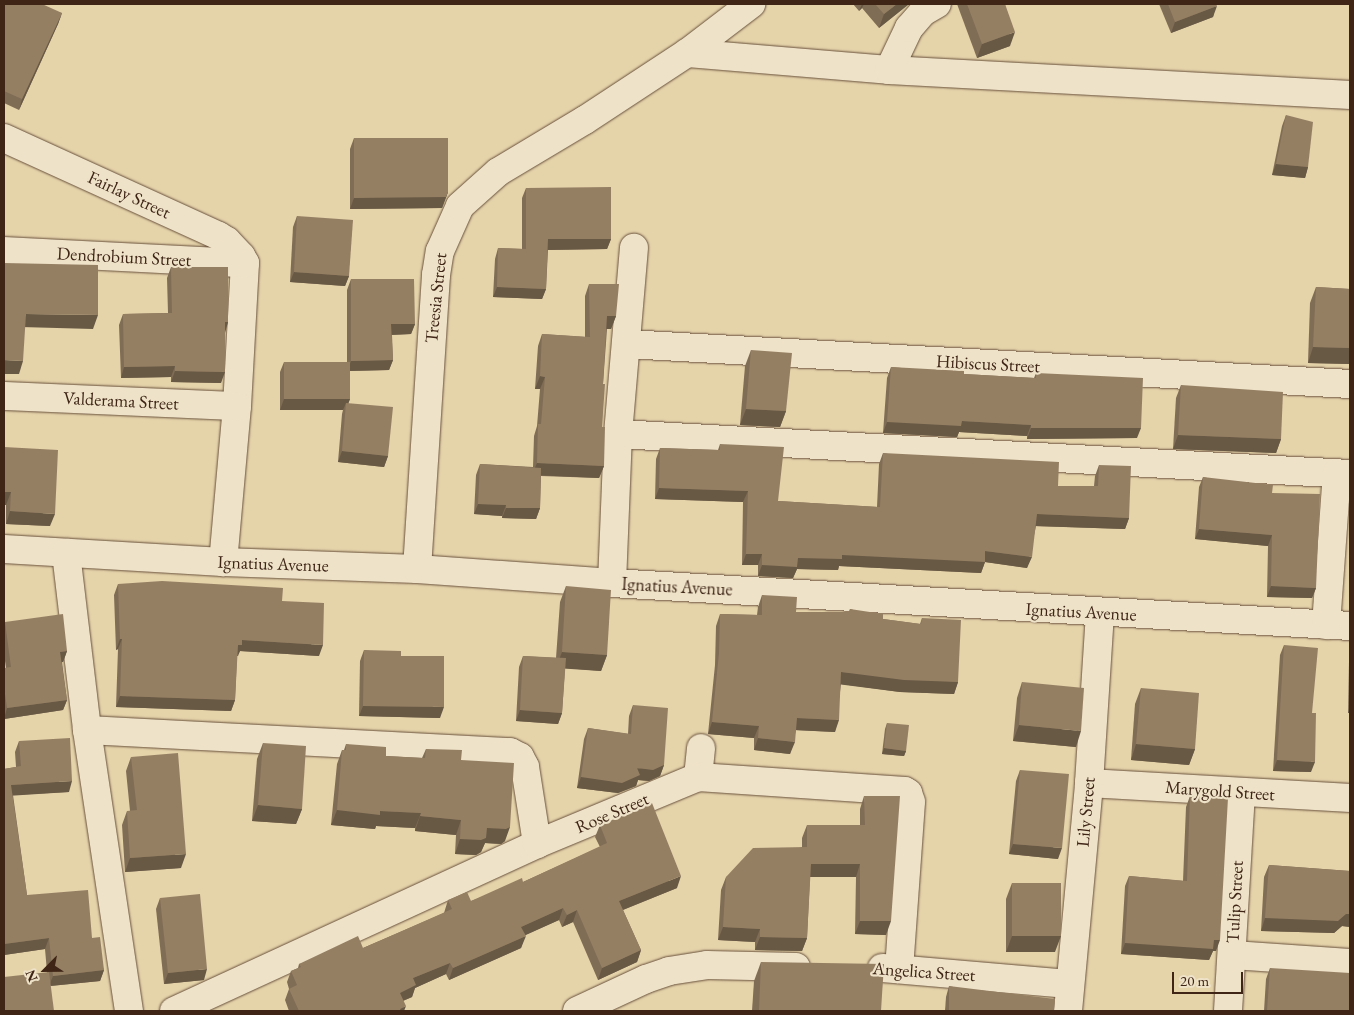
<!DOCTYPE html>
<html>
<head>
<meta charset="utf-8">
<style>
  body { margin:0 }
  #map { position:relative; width:1354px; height:1015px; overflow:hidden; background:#e5d3aa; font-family:"EB Garamond",serif }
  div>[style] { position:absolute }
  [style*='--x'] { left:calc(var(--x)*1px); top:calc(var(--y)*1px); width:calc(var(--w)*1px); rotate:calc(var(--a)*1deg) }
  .roads { filter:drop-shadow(0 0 1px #68503b) drop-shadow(0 0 1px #68503b) }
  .minor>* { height:28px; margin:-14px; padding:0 14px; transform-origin:14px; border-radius:14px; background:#eee2c8 }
  .wall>* { inset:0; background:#806d55 }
  .shaded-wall>* { inset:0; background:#685945 }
  .building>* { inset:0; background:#957f63 }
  span { translate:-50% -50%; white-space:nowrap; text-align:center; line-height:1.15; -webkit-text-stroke:4.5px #eee2c8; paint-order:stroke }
  .street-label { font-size:18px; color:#3f2516 }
  .frame { position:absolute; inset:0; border:5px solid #3f2516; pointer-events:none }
  .north { position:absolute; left:20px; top:945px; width:50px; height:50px; -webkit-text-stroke:4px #eee2c8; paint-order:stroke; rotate:247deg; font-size:14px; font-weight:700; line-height:20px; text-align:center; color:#3f2516 }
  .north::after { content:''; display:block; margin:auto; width:18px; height:22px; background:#3f2516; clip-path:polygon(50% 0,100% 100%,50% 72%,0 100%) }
  .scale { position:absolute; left:1172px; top:972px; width:71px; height:22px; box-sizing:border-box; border:2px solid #3f2516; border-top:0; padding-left:6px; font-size:15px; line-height:18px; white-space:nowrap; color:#3f2516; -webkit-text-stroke:4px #eee2c8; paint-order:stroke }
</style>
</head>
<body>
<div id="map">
  <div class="roads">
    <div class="minor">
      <div style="--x:687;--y:53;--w:203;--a:4.8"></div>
      <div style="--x:889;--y:70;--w:462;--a:3.1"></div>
      <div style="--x:889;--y:70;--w:47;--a:-64.5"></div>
      <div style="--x:909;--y:28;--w:21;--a:-49"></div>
      <div style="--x:923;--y:12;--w:16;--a:-30"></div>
      <div style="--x:4;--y:138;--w:236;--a:24.5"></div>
      <div style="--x:219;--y:236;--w:9;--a:32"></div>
      <div style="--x:227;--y:241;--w:21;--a:47"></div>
      <div style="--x:241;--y:256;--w:8;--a:60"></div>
      <div style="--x:245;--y:263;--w:143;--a:93.2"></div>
      <div style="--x:237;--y:406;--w:157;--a:95.1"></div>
      <div style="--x:4;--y:251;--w:241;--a:2.9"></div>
      <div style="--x:626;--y:344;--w:725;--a:3.16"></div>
      <div style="--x:4;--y:396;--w:233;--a:2.5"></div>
      <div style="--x:618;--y:434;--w:733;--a:3.13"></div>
      <div style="--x:4;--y:549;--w:219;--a:3.4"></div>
      <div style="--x:223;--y:562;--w:194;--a:2.1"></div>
      <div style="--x:417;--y:569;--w:196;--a:4.1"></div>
      <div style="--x:612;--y:583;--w:739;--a:3.33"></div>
      <div style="--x:66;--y:553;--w:178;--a:83.2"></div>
      <div style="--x:87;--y:730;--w:284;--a:81.5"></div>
      <div style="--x:417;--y:569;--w:295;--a:-86.3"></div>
      <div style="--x:436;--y:275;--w:24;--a:-81"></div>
      <div style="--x:440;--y:251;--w:49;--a:-66"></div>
      <div style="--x:460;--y:206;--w:51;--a:-41.8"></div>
      <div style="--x:498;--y:172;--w:101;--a:-30.9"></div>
      <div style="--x:585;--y:120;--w:122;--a:-33.3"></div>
      <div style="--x:687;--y:53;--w:81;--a:-37.4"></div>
      <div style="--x:612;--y:583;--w:149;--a:-87.7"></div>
      <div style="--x:618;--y:434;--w:187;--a:-85.1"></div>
      <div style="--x:1326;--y:625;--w:152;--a:-85.9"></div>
      <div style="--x:87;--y:730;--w:424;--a:3"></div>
      <div style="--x:510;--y:752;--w:11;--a:27"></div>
      <div style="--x:520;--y:757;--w:11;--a:63"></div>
      <div style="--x:525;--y:767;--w:78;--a:81.1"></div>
      <div style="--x:698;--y:777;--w:29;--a:-84"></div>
      <div style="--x:1089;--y:783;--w:261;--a:3.3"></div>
      <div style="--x:1232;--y:955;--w:118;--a:3.9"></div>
      <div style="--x:882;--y:968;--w:188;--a:4.9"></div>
      <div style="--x:174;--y:1011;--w:400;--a:-24.7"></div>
      <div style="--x:537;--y:844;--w:174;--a:-22.6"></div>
      <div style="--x:698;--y:777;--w:207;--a:3.9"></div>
      <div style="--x:905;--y:791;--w:4;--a:34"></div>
      <div style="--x:908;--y:793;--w:9;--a:72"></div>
      <div style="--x:911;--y:802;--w:166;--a:94.1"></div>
      <div style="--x:577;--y:1011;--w:76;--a:-24.9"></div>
      <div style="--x:646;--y:979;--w:24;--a:-19"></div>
      <div style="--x:669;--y:971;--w:38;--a:-9"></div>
      <div style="--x:707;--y:965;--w:89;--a:1.3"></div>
      <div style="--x:1068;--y:1011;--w:229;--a:-84.7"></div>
      <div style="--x:1089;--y:783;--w:170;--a:-86.3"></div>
      <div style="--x:1228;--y:1011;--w:218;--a:-86.6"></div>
    </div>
  </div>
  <div class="wall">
    <div style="clip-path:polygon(4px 4px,62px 13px,58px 24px,19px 110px,4px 103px)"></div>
    <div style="clip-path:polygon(853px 4px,909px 4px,879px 28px,862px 8px,859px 11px)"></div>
    <div style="clip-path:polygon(957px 4px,1005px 4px,1010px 46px,977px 58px)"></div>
    <div style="clip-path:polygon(1159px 4px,1216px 4px,1213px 17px,1171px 33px)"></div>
    <div style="clip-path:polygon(1286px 115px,1308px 167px,1305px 178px,1272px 175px,1282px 126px)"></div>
    <div style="clip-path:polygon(354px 138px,448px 192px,442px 208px,350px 209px,350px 149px)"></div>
    <div style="clip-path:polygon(526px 188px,611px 239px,607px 249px,548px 250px,546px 289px,542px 299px,493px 297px,495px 259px,498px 248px,522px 249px,522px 198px)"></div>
    <div style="clip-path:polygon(297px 216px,349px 276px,345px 286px,290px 282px,293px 227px)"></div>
    <div style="clip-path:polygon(171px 267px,228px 322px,225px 331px,221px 383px,171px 382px,171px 377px,121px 378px,119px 325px,123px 314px,168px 313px,167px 278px)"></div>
    <div style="clip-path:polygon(351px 279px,415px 324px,411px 334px,392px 335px,393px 360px,389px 370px,350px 371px,350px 399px,348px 403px,388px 456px,384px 467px,338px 462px,342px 414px,343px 410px,280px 410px,280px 372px,284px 362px,347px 362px,347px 290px)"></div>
    <div style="clip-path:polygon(589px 284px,616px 316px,611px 329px,607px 329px,603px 384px,602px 427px,604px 466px,599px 478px,541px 476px,540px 508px,536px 519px,502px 518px,502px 516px,474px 514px,476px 475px,480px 464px,533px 467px,534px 436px,537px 426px,540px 389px,535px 389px,538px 346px,542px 334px,585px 337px,585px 296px)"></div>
    <div style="clip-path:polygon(1316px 287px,1350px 289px,1350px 364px,1308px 363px,1310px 303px)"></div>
    <div style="clip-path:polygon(751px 350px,786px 411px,780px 427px,740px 425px,745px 366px)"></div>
    <div style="clip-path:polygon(891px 367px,964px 374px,1034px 378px,1036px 373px,1137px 438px,1027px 439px,1027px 436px,959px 432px,957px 437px,883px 433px,887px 378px)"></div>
    <div style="clip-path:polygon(1181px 385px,1281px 439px,1276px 453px,1173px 449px,1176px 398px)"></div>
    <div style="clip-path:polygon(720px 444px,778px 501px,877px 507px,879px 464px,883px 453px,1058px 486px,1094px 486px,1095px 476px,1099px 465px,1129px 518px,1125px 529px,1036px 526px,1027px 568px,985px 562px,981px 573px,839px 566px,838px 570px,797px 569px,793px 578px,758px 576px,758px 565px,742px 565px,743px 502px,655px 499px,656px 459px,660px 448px,718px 450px)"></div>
    <div style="clip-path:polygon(4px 447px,50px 526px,6px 524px,6px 505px)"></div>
    <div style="clip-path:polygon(1203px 477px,1272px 493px,1316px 588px,1312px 598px,1267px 597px,1268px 546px,1195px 539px,1199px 487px)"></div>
    <div style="clip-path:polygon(118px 584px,282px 601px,319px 656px,240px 651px,237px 656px,235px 700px,231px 711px,116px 707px,118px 649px,116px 650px,114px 595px)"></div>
    <div style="clip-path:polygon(566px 586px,607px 655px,601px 671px,565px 668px,562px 713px,558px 724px,516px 721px,519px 667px,523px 656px,556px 658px,560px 602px)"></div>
    <div style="clip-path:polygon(762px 595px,796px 612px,849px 612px,850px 609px,883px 619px,920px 624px,922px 618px,958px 682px,954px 694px,900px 692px,841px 684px,835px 732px,796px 730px,790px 754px,754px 750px,754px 738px,708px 734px,715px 665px,716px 626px,720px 614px,757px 615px,758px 607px)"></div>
    <div style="clip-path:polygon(5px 622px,67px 651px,63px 662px,62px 662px,67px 700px,63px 710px,4px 719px,4px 668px,6px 668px,4px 654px,4px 625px)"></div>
    <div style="clip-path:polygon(1284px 645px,1312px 713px,1311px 772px,1273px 771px,1280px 655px)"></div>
    <div style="clip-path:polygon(364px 650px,401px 656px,440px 718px,359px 716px,360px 661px)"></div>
    <div style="clip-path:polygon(1350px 660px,1350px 713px,1348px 713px,1349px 662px)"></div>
    <div style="clip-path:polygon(1022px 682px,1076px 747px,1013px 741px,1017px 698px)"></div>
    <div style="clip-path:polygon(1141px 688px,1195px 749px,1189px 765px,1131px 760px,1135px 704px)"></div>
    <div style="clip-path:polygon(633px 705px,664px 765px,660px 776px,649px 781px,638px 780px,636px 786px,618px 793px,577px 788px,584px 739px,588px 728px,628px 734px,629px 716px)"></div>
    <div style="clip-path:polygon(887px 723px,906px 751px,904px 756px,882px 754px,885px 729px)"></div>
    <div style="clip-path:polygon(19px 741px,69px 792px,13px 795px,27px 895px,92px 938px,104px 970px,100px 981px,51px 986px,47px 972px,45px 949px,4px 955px,4px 769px,16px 767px,15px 752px)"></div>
    <div style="clip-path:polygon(263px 743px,302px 809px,296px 824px,252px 821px,257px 759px)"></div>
    <div style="clip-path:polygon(346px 744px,386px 756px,422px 758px,426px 749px,461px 760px,505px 841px,501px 844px,485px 843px,481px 852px,476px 855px,455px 854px,456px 835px,415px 831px,415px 828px,376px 826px,375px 829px,331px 825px,337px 764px,342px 750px,344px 750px)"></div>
    <div style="clip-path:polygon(131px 757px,181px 868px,125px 872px,122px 825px,127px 811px,130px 811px,126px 771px)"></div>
    <div style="clip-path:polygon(1020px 770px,1058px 859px,1009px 854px,1016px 781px)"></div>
    <div style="clip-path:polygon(864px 796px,886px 935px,855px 934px,856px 877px,810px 877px,807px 938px,802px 951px,755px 950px,755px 942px,718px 940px,721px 890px,726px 877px,802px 847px,802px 838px,807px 825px,860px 825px,860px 809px)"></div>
    <div style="clip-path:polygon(1190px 796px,1216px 951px,1213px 951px,1209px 960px,1121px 954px,1125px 886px,1129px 876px,1183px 881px,1186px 807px)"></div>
    <div style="clip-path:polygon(600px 825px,677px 888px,623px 910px,641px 950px,637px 962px,598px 980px,573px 922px,562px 927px,559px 920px,525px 935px,521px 948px,449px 980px,446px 974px,415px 988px,412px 997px,403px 1001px,404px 1011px,289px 1011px,285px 1000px,289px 989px,287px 982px,291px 971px,298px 968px,299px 964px,363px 948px,444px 913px,448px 900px,471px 901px,523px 882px,600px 847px,595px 837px)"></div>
    <div style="clip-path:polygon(1269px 865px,1350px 871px,1350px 927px,1342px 926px,1334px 933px,1261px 931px,1264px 877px)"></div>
    <div style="clip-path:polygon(1012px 883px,1055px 952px,1006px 952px,1006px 899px)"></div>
    <div style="clip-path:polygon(160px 898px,204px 980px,164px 984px,156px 909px)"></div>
    <div style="clip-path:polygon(761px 962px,881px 1011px,752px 1011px,754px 981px)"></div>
    <div style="clip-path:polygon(1270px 968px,1350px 1011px,1264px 1011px,1266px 979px)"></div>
    <div style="clip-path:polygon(949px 986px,1054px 1011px,945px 1011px,946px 997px)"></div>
  </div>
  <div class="shaded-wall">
    <div style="clip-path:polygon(862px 4px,864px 4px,862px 8px,859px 11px)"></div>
    <div style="clip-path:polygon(897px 4px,909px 4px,879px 28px,884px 14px)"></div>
    <div style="clip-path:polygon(1217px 6px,1213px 17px,1171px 33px,1175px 22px)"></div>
    <div style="clip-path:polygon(62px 13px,58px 24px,19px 110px,22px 99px)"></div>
    <div style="clip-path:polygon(1015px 32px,1010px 46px,977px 58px,982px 44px)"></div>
    <div style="clip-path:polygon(1276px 164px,1308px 167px,1305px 178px,1272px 175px)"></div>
    <div style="clip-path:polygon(448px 192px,442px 208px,350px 209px,354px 198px)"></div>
    <div style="clip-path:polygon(548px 239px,611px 239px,607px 249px,544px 250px)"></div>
    <div style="clip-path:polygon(294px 272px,349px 276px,345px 286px,290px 282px)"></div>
    <div style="clip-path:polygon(497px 287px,546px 289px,542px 299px,493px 297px)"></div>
    <div style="clip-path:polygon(26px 314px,98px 315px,93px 329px,21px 327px)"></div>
    <div style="clip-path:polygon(607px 316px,616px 316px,611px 329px,603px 329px)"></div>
    <div style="clip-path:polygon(225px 322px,228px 322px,225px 333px)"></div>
    <div style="clip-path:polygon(391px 324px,415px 324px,411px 334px,387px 335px)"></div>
    <div style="clip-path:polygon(1313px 347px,1350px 348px,1350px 364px,1308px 363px)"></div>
    <div style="clip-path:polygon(4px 360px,23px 361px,19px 374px,4px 374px)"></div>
    <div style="clip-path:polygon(393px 360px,389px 370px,347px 371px,351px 361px)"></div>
    <div style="clip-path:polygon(175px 366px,171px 377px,121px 378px,124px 367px)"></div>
    <div style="clip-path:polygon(175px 371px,225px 372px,221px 383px,171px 382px)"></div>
    <div style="clip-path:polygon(540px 376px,545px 377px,540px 389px,535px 389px)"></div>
    <div style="clip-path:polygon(284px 399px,350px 399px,346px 410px,346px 403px,343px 410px,280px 410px)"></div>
    <div style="clip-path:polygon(746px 409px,786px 411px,780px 427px,740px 425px)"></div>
    <div style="clip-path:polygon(962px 421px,1031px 425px,1027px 436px,959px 432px,957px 437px,883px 433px,887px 422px)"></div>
    <div style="clip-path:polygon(1031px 428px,1141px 428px,1137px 438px,1027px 439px)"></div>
    <div style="clip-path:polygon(1178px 435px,1281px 439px,1276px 453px,1173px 449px)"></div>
    <div style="clip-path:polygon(342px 451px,388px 456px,384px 467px,338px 462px)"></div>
    <div style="clip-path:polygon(537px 463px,604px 466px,599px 478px,532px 475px)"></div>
    <div style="clip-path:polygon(659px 488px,748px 491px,743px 502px,655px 499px)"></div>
    <div style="clip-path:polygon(4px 492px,11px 492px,6px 505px,4px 505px)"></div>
    <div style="clip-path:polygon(478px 504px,506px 505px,502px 516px,474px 514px)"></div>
    <div style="clip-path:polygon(506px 508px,540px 508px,536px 519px,502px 518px)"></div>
    <div style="clip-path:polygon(10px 511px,55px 514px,50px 526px,6px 524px)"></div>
    <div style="clip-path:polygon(1037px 514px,1129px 518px,1125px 529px,1033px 526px)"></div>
    <div style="clip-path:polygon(1199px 529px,1272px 535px,1268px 546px,1195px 539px)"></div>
    <div style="clip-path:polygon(985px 551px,1032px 557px,1027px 568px,985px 562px,981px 573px,839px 566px,838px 570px,797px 569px,793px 578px,758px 576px,762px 565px,798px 558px,842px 555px)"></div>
    <div style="clip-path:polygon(746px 554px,762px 554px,758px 565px,742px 565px)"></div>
    <div style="clip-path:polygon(1271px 586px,1316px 588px,1312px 598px,1267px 597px)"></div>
    <div style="clip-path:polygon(120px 639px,122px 639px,118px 649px,116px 650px)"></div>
    <div style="clip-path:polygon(242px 640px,323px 645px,319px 656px,240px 651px,238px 656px,234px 656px,238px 645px)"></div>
    <div style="clip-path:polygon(67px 651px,63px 662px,57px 663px,60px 652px)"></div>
    <div style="clip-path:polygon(562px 652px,607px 655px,601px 671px,556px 668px)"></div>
    <div style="clip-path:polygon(841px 672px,958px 682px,954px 694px,900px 692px,837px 684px)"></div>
    <div style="clip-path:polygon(120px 696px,235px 700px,231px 711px,116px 707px)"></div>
    <div style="clip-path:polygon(67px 700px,63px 710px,4px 719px,7px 708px)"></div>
    <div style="clip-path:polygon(363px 706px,444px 707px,440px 718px,359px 716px)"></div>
    <div style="clip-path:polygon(1350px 706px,1350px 713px,1348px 713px)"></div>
    <div style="clip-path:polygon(520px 710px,562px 713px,558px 724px,516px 721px)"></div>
    <div style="clip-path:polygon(797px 718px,839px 720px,835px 732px,793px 730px)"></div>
    <div style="clip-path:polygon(712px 722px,759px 726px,754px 738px,708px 734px)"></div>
    <div style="clip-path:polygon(1019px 725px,1081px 731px,1076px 747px,1013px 741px)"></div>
    <div style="clip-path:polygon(758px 738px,795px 742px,790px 754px,754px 750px)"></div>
    <div style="clip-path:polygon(1136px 744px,1195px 749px,1189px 765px,1131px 760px)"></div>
    <div style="clip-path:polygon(884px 748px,906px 751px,904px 756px,882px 754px)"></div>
    <div style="clip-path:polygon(1277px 760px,1315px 762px,1311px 772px,1273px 771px)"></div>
    <div style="clip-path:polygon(664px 765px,660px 776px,649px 781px,638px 780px,636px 786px,618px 793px,577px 788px,581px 777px)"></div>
    <div style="clip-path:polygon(72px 781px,69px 792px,7px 796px,11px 785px)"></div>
    <div style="clip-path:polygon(258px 805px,302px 809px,296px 824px,252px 821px)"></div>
    <div style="clip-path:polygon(337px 810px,380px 811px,421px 813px,415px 828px,376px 826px,375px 829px,331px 825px)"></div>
    <div style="clip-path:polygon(420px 816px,461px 820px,456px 835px,415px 831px)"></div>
    <div style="clip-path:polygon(510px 827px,505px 841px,501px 844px,485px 843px,481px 852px,476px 855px,455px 854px,460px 839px,487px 828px)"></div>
    <div style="clip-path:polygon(1013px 844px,1062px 848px,1058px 859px,1009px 854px)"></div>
    <div style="clip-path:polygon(186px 854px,181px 868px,125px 872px,130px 858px)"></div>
    <div style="clip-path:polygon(811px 864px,860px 864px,856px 877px,806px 877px)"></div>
    <div style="clip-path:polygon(681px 876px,677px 888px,615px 913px,619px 901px)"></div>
    <div style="clip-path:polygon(563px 908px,559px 920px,517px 939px,521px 927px)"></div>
    <div style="clip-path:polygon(577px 910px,573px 922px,562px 927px,567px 915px)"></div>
    <div style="clip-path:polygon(1346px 914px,1350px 914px,1350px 927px,1342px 926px,1334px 933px,1261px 931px,1265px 918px)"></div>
    <div style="clip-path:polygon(860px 921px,891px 921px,886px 935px,855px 934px)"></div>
    <div style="clip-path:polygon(723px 927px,760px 929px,755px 942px,718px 940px)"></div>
    <div style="clip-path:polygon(526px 936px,521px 948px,449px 980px,453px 968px)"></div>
    <div style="clip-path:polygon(1012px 936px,1061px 936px,1055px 952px,1006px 952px)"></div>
    <div style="clip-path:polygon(760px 937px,807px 938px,802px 951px,755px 950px)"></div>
    <div style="clip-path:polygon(49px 938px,45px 949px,4px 955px,4px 944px)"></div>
    <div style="clip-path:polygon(1214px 940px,1220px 940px,1216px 951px,1213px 951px,1209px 960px,1121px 954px,1125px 943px)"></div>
    <div style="clip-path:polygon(641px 950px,637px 962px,598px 980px,602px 968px)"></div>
    <div style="clip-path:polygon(450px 963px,446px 974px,415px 988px,412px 997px,395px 1004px,400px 993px,413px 978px)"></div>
    <div style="clip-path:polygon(207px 969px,204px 980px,164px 984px,168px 973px)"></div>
    <div style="clip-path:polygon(104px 970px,100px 981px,49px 986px,53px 976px)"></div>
    <div style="clip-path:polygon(406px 1006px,404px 1011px,399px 1011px,400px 1009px)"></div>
  </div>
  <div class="building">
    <div style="clip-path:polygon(4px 4px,42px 4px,62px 13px,22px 99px,4px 91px)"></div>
    <div style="clip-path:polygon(875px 4px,897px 4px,884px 14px)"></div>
    <div style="clip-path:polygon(967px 4px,1005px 4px,1015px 32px,982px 44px)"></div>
    <div style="clip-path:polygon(1168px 4px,1216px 4px,1217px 6px,1175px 22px)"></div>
    <div style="clip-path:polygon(1286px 115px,1313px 122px,1308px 167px,1276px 164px)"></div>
    <div style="clip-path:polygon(354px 138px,448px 138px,448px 192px,446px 197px,354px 198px)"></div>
    <div style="clip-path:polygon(611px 187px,611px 239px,548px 239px,546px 289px,497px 287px,498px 248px,526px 249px,526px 188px)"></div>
    <div style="clip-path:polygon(297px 216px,353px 220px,349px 276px,294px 272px)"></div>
    <div style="clip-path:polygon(4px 263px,98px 265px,98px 315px,26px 314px,23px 361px,4px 360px)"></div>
    <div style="clip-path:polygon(171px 267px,228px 267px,228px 322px,225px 322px,225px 372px,175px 371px,175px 366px,124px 367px,123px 314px,172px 313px)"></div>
    <div style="clip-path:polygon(351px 279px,414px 279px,415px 324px,391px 324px,393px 360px,351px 361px)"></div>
    <div style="clip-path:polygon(589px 284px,619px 284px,616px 316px,607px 316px,603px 384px,605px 384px,602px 427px,605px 427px,604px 466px,537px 463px,538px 424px,541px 424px,545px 377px,540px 376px,542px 334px,590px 337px)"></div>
    <div style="clip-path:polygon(1316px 287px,1350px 289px,1350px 348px,1313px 347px)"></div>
    <div style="clip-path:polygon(751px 350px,792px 353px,786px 411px,746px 409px)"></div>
    <div style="clip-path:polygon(284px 362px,350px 362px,350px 399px,284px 399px)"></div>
    <div style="clip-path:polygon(891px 367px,964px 371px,964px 374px,1036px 378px,1036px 373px,1143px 378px,1141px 428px,1031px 428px,1031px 425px,962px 421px,961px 426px,887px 422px)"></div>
    <div style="clip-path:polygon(1181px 385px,1283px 392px,1281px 439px,1178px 435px)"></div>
    <div style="clip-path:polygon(346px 403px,393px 407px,388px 456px,342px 451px)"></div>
    <div style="clip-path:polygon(4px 415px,5px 416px,4px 444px)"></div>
    <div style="clip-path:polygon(720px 444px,784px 447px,778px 501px,880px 507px,883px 453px,1059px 462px,1058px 486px,1098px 486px,1099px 465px,1131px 466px,1129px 518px,1037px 514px,1032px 557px,985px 551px,985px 562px,842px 555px,842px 559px,798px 558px,797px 567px,762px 565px,762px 554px,746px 554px,748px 491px,659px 488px,660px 448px,720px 450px)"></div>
    <div style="clip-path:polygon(4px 447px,58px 450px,55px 514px,10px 511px,11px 492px,4px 492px)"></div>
    <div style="clip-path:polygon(480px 464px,541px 468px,540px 508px,506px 508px,506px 505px,478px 504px)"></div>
    <div style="clip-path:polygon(1203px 477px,1273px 485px,1272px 493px,1320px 494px,1316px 588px,1271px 586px,1272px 535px,1199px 529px)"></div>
    <div style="clip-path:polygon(162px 581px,283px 588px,282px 601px,324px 603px,323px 645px,242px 640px,242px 645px,238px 645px,235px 700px,120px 696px,122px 639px,120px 639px,118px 584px)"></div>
    <div style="clip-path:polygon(566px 586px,611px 590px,607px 655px,562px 652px)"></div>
    <div style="clip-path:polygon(762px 595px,797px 597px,796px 612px,849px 612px,850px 609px,883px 614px,883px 619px,921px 624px,922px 618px,961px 620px,958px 682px,904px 680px,841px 672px,839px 720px,797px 718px,795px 742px,758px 738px,759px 726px,712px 722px,719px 653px,720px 614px,762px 615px)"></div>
    <div style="clip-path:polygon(63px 614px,67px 651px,60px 652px,67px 700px,7px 708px,4px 687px,4px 668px,11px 667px,5px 622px)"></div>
    <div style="clip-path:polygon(1284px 645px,1318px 648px,1312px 713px,1316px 713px,1315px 762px,1277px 760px)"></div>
    <div style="clip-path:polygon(364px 650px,401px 651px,401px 656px,444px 656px,444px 707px,363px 706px)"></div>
    <div style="clip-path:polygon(523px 656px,566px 658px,562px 713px,520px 710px)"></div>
    <div style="clip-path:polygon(1022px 682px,1084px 688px,1081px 731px,1019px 725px)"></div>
    <div style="clip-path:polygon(1141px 688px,1199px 693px,1195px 749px,1136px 744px)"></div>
    <div style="clip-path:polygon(633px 705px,668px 708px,664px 765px,653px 770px,637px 768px,640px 775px,622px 783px,581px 777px,588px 728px,631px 734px)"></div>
    <div style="clip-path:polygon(887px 723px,909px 725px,906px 751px,884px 748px)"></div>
    <div style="clip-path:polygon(70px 738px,72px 781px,11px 785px,27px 895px,88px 890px,92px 938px,100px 937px,104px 970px,53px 976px,49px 938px,4px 944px,4px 769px,21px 766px,19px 741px)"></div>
    <div style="clip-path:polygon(263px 743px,306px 746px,302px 809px,258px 805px)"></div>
    <div style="clip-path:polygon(346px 744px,386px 747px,386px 756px,425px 758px,426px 749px,462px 750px,461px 760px,514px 763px,510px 827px,506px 829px,487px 828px,486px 838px,481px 840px,460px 839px,461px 820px,420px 816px,421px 813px,380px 811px,380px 815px,337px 810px,342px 750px,346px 750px)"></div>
    <div style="clip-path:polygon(178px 753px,186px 854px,130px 858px,127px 811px,137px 810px,131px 757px)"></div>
    <div style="clip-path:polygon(1020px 770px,1069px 774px,1062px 848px,1013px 844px)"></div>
    <div style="clip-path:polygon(864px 796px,900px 796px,891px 921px,860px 921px,860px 864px,811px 864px,807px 938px,760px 937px,760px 929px,723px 927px,726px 877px,753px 848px,807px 847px,807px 825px,865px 825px)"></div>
    <div style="clip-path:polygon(1190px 796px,1228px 798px,1220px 940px,1214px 940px,1213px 949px,1125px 943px,1129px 876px,1187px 881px)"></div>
    <div style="clip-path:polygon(652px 803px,681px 876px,619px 901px,641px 950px,602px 968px,577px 910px,567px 915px,563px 908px,521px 927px,526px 936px,453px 968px,450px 963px,413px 978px,416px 985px,400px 993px,406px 1006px,400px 1009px,401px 1011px,299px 1011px,289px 989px,297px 985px,291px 971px,301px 967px,299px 964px,358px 936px,363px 948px,393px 935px,452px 909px,448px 900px,467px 892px,471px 901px,522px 878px,523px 882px,607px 843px,600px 825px)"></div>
    <div style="clip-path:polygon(1269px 865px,1350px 871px,1350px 914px,1346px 914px,1338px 921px,1265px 918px)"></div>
    <div style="clip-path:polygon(1012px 883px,1061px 883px,1061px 936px,1012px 936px)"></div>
    <div style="clip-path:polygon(200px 894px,207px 969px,168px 973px,160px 898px)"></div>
    <div style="clip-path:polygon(761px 962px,884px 964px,881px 1011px,759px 1011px)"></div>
    <div style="clip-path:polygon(1270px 968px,1350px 973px,1350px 1011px,1267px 1011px)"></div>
    <div style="clip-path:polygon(49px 972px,54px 1011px,4px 1011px,4px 977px)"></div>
    <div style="clip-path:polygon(949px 986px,1055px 999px,1054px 1011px,949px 1011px)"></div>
  </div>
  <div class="street-label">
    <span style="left:129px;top:195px;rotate:25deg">Fairlay Street</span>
    <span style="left:124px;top:257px;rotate:3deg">Dendrobium Street</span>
    <span style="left:436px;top:298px;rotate:-84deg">Treesia Street</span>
    <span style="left:988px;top:364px;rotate:3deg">Hibiscus Street</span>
    <span style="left:121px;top:401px;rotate:3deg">Valderama Street</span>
    <span style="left:273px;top:564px;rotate:2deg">Ignatius Avenue</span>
    <span style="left:677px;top:587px;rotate:3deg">Ignatius Avenue</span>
    <span style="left:1081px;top:612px;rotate:3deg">Ignatius Avenue</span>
    <span style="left:1220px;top:791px;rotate:4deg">Marygold Street</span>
    <span style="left:1086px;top:812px;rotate:-85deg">Lily Street</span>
    <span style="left:612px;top:813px;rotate:-23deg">Rose Street</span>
    <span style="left:1235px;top:902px;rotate:-87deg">Tulip Street</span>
    <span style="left:924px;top:972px;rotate:4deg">Angelica Street</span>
  </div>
  <div class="frame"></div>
  <div class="north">N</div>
  <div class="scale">20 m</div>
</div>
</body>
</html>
